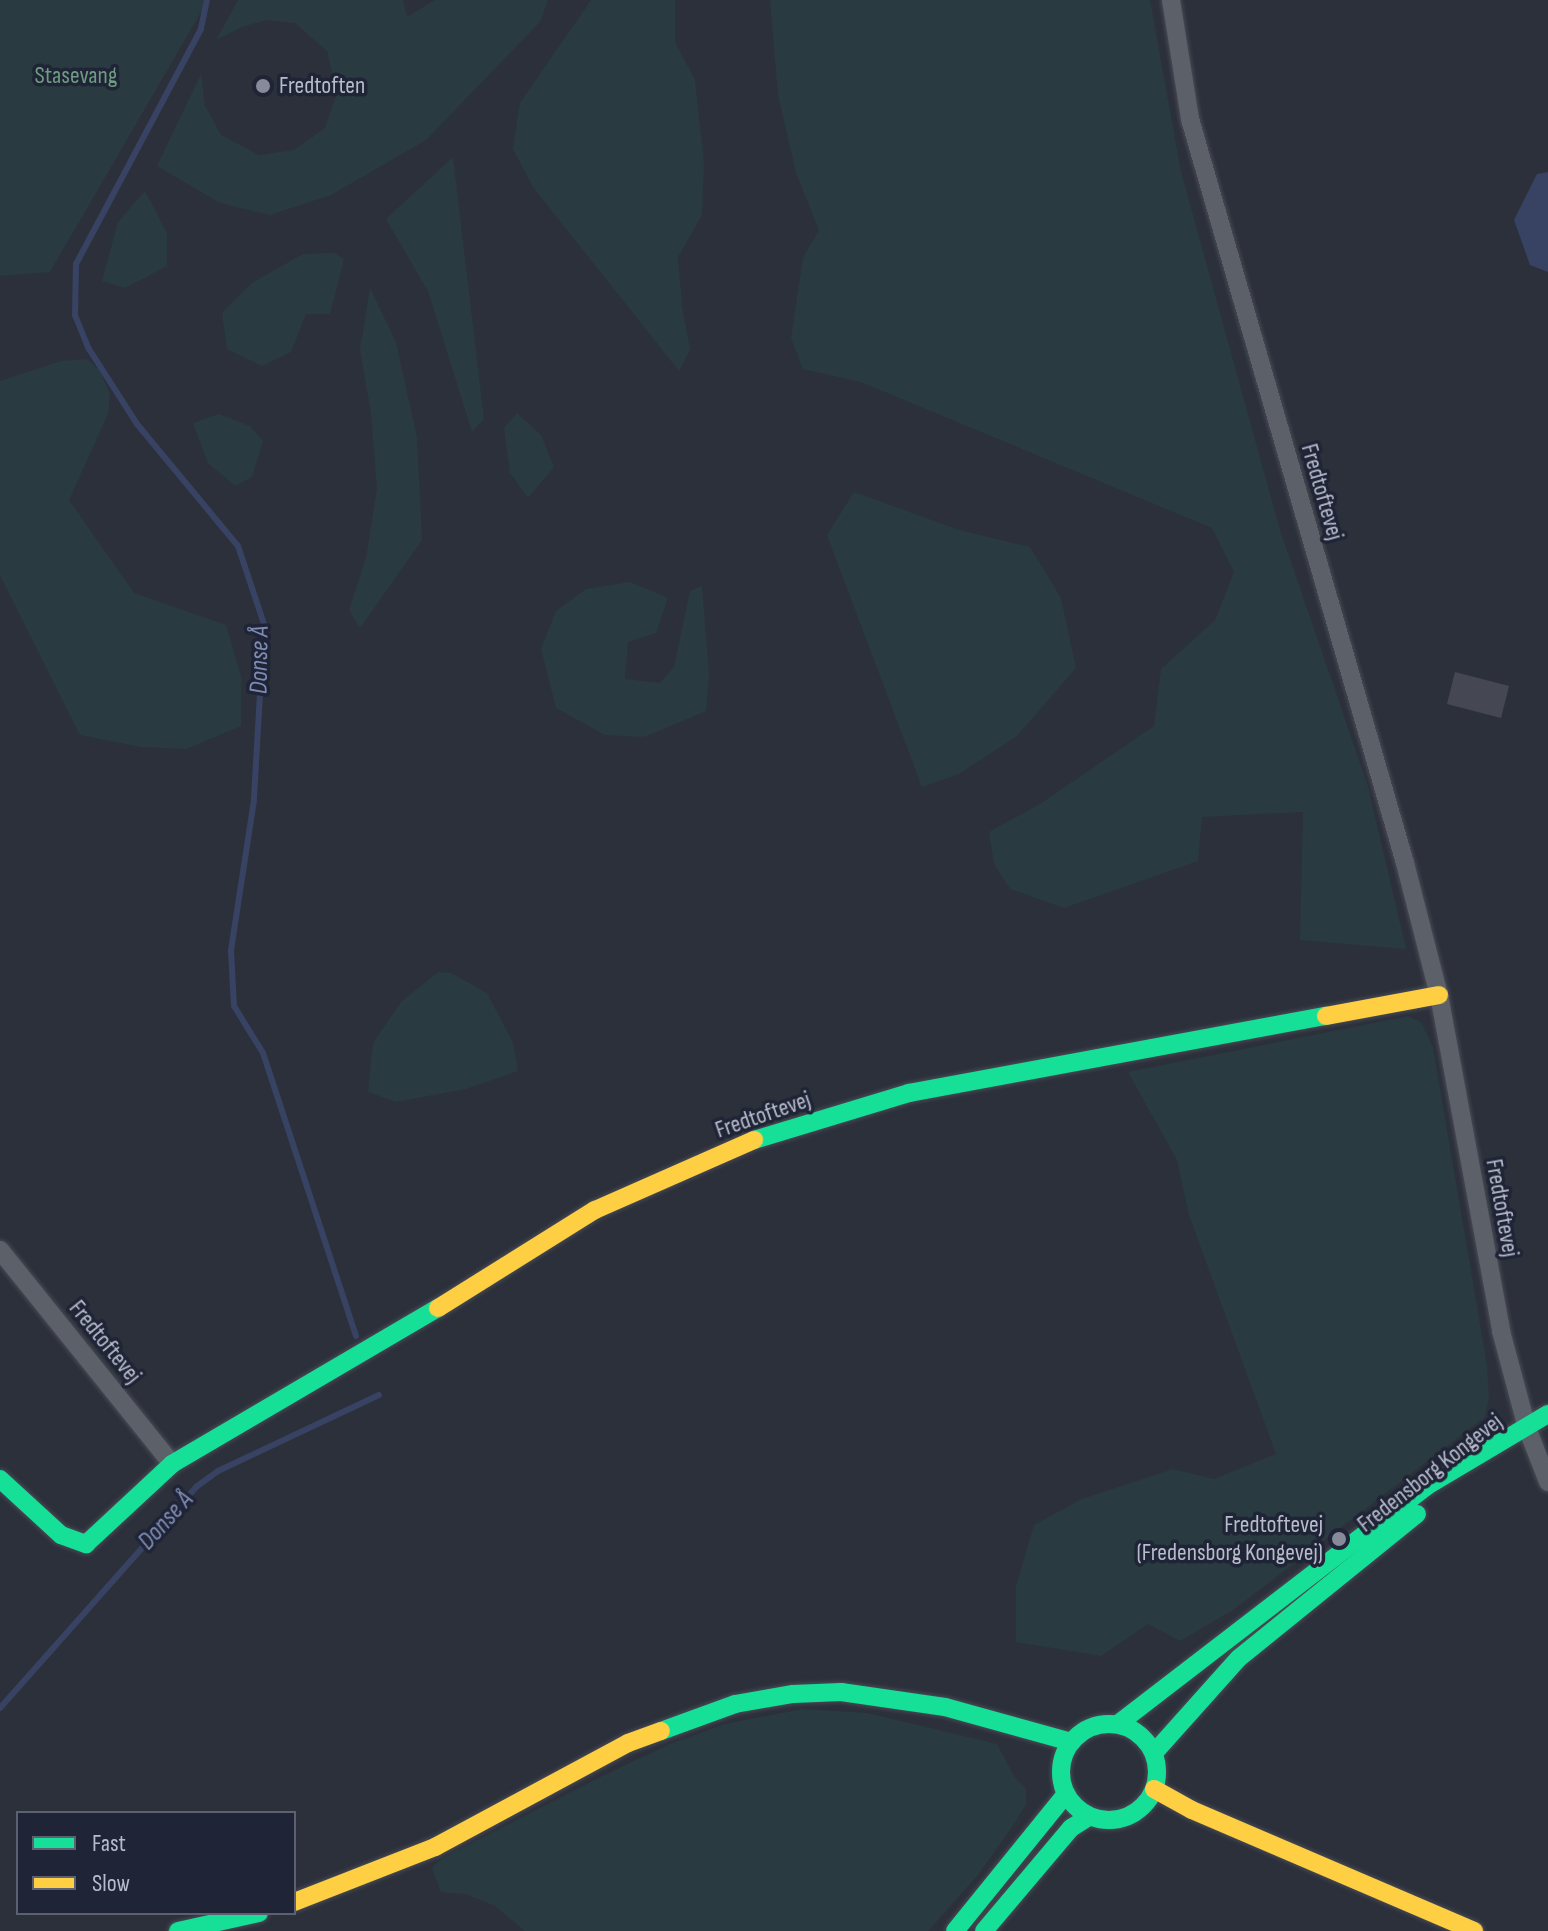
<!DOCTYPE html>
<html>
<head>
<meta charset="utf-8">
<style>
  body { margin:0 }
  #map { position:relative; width:1548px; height:1931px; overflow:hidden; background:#2c303b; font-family:"Sofia Sans Condensed",sans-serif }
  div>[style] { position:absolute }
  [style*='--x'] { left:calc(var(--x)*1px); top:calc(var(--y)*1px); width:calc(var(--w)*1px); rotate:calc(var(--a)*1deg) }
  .green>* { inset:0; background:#293a41 }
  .water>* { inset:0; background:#384364 }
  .stream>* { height:6px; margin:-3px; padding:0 3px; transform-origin:3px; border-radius:3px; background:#384364 }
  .building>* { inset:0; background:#454852 }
  .roads { filter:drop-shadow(0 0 2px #484b54) drop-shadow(0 0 2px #484b54) }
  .street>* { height:18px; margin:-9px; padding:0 9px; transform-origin:9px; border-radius:9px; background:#5c6069 }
  .fast>* { height:18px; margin:-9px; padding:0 9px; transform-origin:9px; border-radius:9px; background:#16e098 }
  .fast>.ring { margin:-9px; padding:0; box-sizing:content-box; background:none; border:18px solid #16e098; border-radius:50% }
  .slow>* { height:18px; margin:-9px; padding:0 9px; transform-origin:9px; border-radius:9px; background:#ffcf43 }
  .dots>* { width:22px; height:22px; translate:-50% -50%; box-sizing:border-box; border:4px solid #1f2436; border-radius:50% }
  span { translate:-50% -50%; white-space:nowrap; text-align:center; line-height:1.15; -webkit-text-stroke:7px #1f2436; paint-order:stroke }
  .park-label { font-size:24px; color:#6e9c80 }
  .poi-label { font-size:24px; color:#b7bbcb }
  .left { translate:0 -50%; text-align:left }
  .right { translate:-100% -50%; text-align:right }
  .street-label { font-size:24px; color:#b7bbcb }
  .water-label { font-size:26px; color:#7e8cb2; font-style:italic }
  .legend { position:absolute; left:16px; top:1811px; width:280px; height:104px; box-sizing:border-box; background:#1f2436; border:2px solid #5c6072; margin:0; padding:10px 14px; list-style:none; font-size:24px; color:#b7bbcb }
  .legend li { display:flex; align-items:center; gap:16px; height:40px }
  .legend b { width:40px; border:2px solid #5c6072 }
</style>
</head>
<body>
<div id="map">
  <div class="green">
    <div style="clip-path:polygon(0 0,208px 0,50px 272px,0 276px)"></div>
    <div style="clip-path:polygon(238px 0,403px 0,407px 17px,435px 0,548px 0,540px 22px,426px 140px,331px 195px,270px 215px,220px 203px,157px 166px,201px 74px,205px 106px,221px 135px,259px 155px,294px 150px,325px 128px,337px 93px,327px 51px,295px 23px,267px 20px,242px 27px,216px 40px)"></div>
    <div style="clip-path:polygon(591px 0,675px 0,675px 42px,695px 80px,704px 162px,702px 215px,678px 257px,682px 306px,690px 349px,679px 371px,533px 187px,513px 149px,520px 103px)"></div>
    <div style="clip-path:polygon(770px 0,1150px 0,1181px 172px,1280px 530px,1368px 786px,1406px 949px,1300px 940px,1303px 812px,1202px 817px,1198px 861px,1064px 908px,1010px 889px,994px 864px,989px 832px,1040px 804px,1154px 726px,1161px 669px,1215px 620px,1234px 572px,1212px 528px,861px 382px,803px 369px,791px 338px,803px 258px,819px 230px,796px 173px,778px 95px)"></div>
    <div style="clip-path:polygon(453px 157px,484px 419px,472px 432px,428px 291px,386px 219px)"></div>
    <div style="clip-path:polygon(145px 191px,167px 233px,167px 266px,125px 288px,102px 281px,118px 222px)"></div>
    <div style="clip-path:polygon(334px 253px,344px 259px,330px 314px,306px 314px,291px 352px,262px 366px,227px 349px,222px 313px,252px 283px,303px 254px)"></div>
    <div style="clip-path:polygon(370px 288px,396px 342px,417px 437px,422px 540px,360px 628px,349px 610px,366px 558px,377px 489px,371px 413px,360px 350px)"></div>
    <div style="clip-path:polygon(87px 359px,100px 371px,110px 395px,108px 414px,69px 500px,134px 593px,226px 625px,241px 676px,241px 726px,186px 749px,141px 747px,80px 735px,0 575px,0 381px,61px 361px)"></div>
    <div style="clip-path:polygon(517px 413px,541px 435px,554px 467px,528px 498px,510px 473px,504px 428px)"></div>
    <div style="clip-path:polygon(219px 414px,250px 426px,263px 441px,252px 477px,235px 486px,208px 463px,193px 423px)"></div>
    <div style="clip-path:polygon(854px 492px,959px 530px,1030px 547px,1061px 598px,1076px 668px,1017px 736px,959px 774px,922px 787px,827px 535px)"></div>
    <div style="clip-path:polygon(630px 582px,668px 598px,656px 633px,628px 642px,625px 679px,660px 683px,674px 667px,690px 591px,702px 586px,709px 674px,706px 711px,644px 737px,605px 735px,556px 708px,541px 649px,556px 611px,586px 589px)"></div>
    <div style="clip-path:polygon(438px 972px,451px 973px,487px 993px,513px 1043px,518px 1071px,466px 1089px,396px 1102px,368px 1092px,373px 1043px,401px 1002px)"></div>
    <div style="clip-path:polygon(1408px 1016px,1421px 1022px,1433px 1047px,1487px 1366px,1489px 1396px,1485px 1417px,1233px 1610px,1180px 1641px,1148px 1624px,1101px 1656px,1016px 1642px,1016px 1586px,1034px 1525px,1082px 1499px,1173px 1469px,1214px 1479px,1276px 1454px,1189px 1215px,1177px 1160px,1128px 1072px)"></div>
    <div style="clip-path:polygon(802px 1709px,867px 1713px,997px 1744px,1015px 1778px,1026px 1789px,1026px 1804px,1012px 1827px,978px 1875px,928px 1931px,525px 1931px,495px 1906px,465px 1894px,441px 1892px,432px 1868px,442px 1858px,598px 1778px,670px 1744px,724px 1724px)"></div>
  </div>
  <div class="water">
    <div style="clip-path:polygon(1548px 172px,1548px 272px,1530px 265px,1514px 220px,1537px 174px)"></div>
  </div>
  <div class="stream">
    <div style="--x:207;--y:0;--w:30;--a:102"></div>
    <div style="--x:201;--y:29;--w:266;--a:118"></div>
    <div style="--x:76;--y:264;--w:51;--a:91.1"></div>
    <div style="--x:75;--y:315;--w:37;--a:68"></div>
    <div style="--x:89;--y:349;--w:89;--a:57.4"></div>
    <div style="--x:137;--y:424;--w:158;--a:50.4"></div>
    <div style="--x:238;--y:546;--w:82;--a:71.6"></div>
    <div style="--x:264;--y:624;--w:176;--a:93.3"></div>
    <div style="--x:254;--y:800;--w:153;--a:98.7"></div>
    <div style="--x:231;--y:951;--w:55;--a:86.9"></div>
    <div style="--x:234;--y:1006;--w:55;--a:58.3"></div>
    <div style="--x:263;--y:1053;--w:298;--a:71.8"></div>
    <div style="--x:0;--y:1708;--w:295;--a:-48.4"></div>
    <div style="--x:196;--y:1487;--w:27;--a:-36"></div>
    <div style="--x:218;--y:1471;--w:178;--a:-25.3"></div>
  </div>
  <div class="building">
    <div style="clip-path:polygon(1455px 672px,1509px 686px,1501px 718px,1447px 704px)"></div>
  </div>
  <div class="roads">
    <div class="street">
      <div style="--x:1171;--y:0;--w:121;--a:80.9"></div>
      <div style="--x:1190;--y:119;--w:774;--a:73.88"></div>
      <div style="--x:1405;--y:863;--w:136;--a:75.6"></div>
      <div style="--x:1439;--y:995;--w:342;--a:79.5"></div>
      <div style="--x:1501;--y:1331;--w:100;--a:75"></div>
      <div style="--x:1527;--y:1428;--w:58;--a:68.7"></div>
      <div style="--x:0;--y:1250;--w:275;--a:51.2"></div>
    </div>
    <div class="fast">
      <div style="--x:754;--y:1140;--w:162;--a:-16.9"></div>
      <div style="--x:909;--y:1093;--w:424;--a:-10.5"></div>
      <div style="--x:0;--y:1479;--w:83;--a:42.6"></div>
      <div style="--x:61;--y:1535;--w:27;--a:20"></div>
      <div style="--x:86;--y:1544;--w:117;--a:-42.9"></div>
      <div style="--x:172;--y:1464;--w:308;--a:-30.4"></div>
      <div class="ring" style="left:1061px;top:1724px;width:78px;height:78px"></div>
      <div style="--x:1118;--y:1724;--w:390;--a:-37.6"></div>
      <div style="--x:1427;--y:1486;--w:141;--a:-30.8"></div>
      <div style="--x:661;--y:1731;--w:79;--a:-20"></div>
      <div style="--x:735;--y:1704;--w:59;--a:-9.8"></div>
      <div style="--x:793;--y:1694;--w:48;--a:-2.4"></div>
      <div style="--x:841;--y:1692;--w:105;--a:8.2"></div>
      <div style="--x:945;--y:1707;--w:131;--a:15.5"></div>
      <div style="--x:1154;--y:1753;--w:127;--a:-48.2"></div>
      <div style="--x:1239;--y:1658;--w:229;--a:-39"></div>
      <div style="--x:178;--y:1931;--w:83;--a:-12.5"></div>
      <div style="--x:955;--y:1931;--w:176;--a:-51"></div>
      <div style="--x:984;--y:1931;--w:135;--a:-49.8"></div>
      <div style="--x:1071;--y:1828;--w:22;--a:-32"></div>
    </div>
    <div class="slow">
      <div style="--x:1326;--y:1016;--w:115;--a:-10.5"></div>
      <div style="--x:438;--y:1308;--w:185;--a:-32"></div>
      <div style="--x:595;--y:1210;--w:174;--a:-23.8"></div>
      <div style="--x:1154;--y:1789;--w:43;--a:28.9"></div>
      <div style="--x:1192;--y:1810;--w:307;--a:23.2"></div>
      <div style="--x:294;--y:1902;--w:151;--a:-21.3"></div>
      <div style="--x:435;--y:1847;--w:219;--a:-28.3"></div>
      <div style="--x:628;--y:1743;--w:35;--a:-20"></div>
    </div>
  </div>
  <div class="dots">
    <div style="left:263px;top:86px;background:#868a99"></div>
    <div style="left:1339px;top:1539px;background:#868a99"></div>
  </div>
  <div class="park-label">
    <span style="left:76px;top:76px">Stasevang</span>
  </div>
  <div class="poi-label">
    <span class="left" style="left:279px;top:86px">Fredtoften</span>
    <span class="right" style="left:1323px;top:1539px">Fredtoftevej<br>(Fredensborg Kongevej)</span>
  </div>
  <div class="street-label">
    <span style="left:1322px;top:492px;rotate:74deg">Fredtoftevej</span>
    <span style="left:763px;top:1115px;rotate:-19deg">Fredtoftevej</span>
    <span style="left:1502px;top:1208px;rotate:80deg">Fredtoftevej</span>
    <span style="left:105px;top:1342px;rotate:51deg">Fredtoftevej</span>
    <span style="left:1430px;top:1473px;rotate:-38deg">Fredensborg Kongevej</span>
  </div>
  <div class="water-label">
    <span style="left:260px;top:660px;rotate:-89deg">Donse Å</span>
    <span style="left:166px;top:1521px;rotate:-48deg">Donse Å</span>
  </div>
  <ul class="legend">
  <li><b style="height:10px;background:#16e098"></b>Fast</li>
  <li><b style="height:10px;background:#ffcf43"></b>Slow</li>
  </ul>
</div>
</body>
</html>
